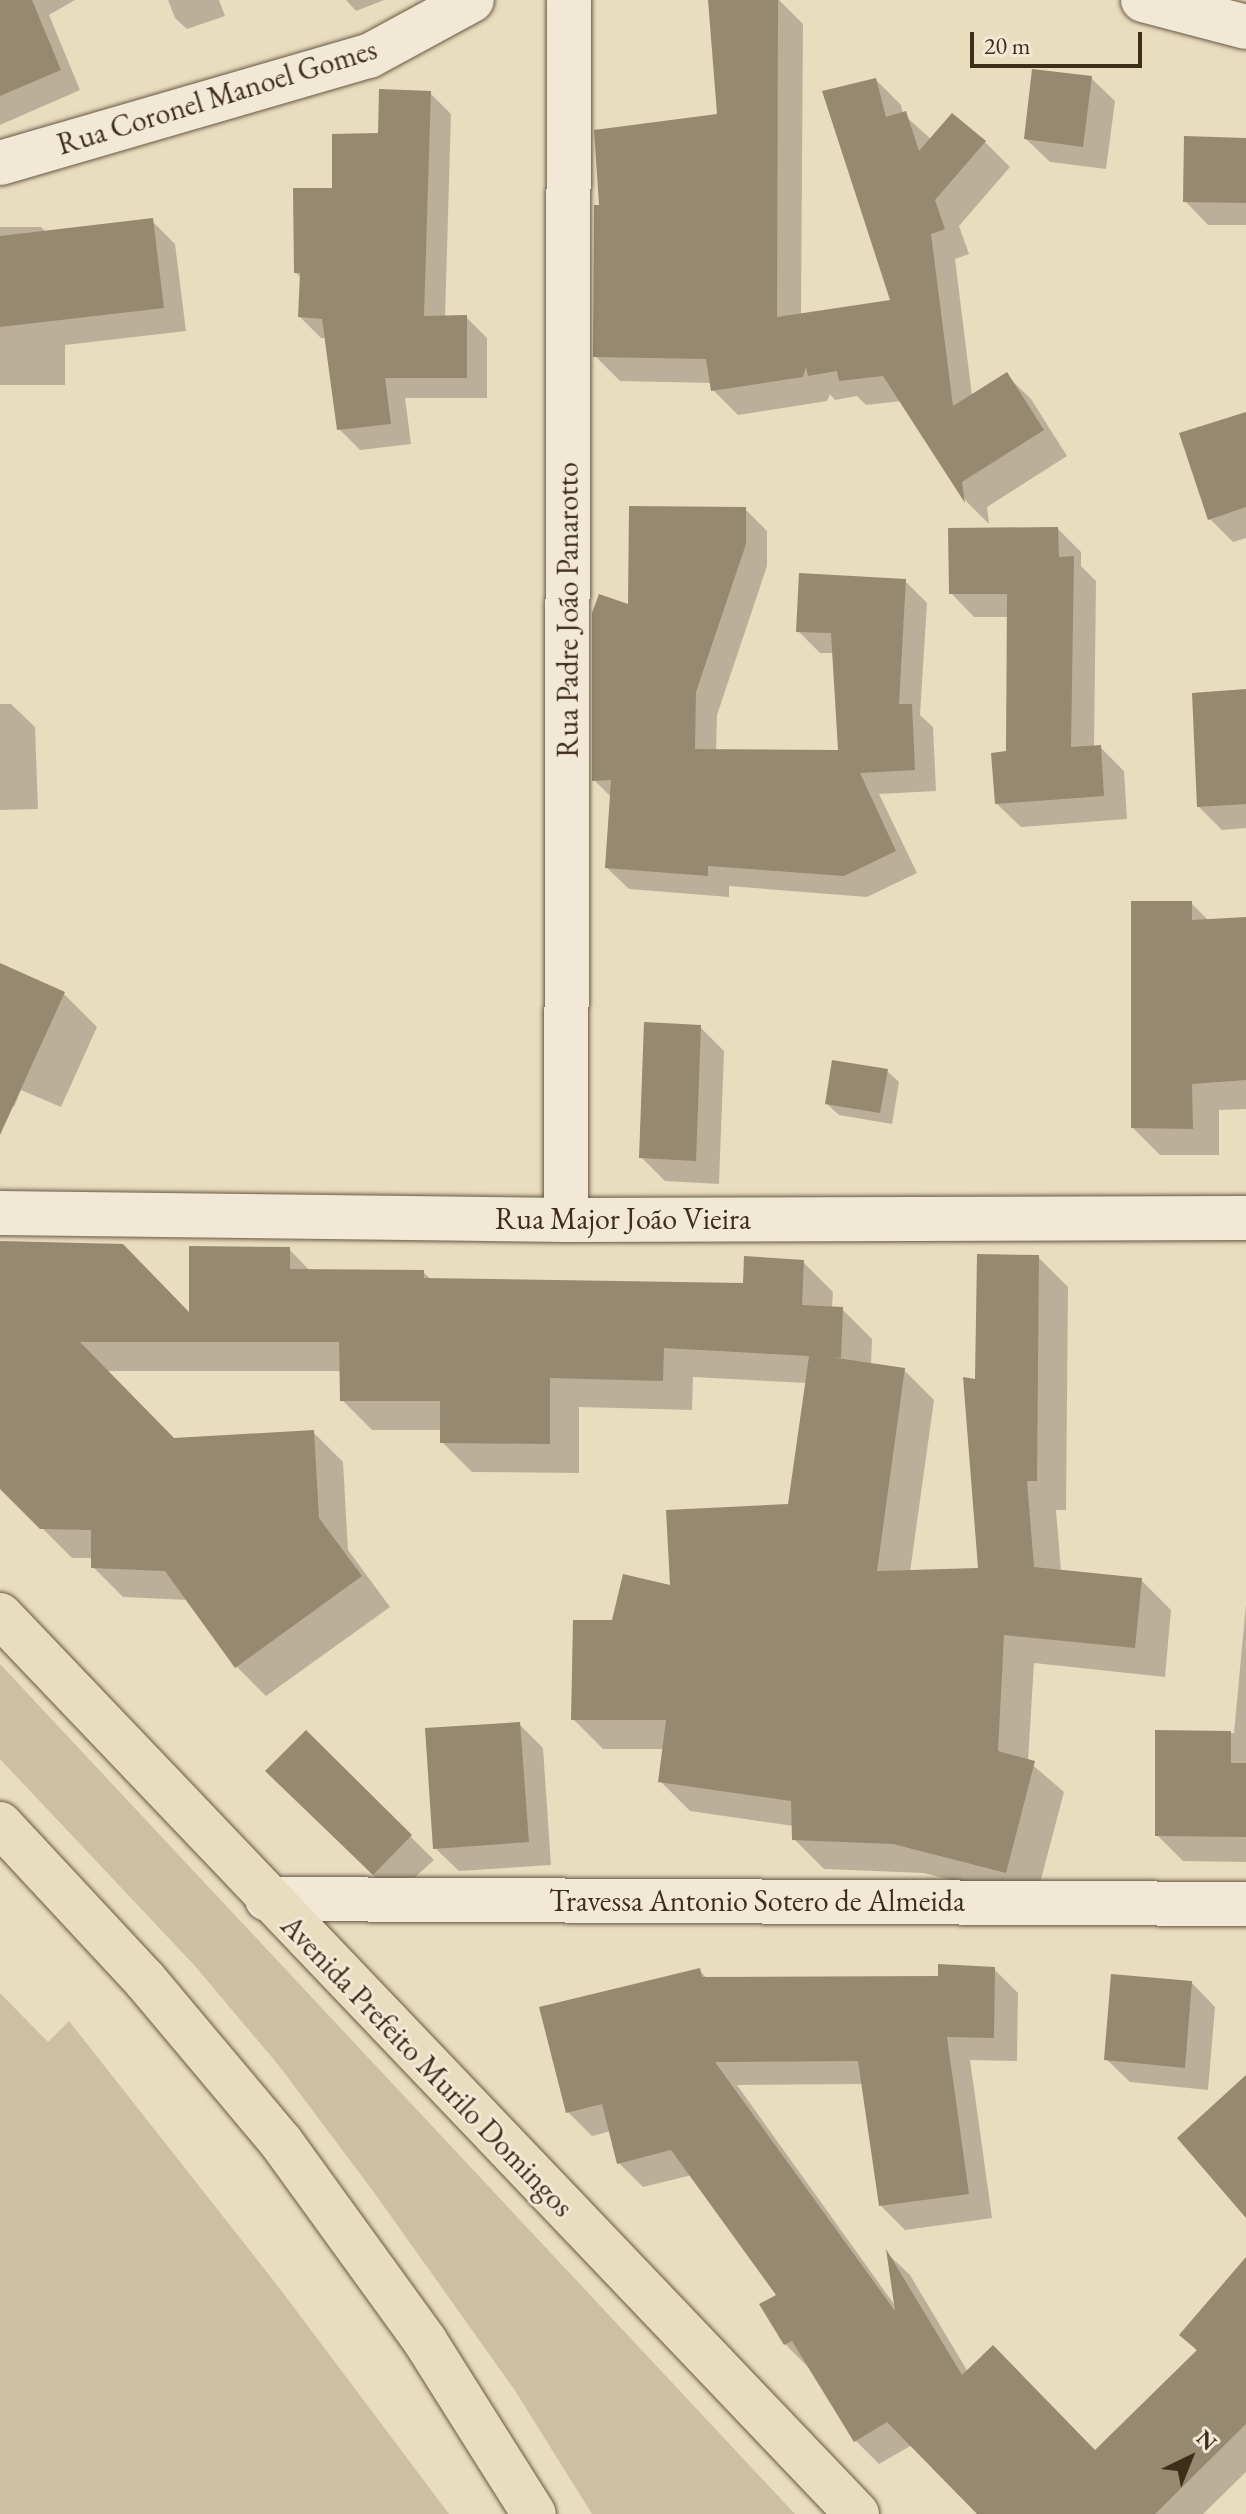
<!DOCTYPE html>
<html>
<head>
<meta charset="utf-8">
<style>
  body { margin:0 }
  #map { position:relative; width:1246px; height:2514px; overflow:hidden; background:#e9ddc0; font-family:"EB Garamond",serif }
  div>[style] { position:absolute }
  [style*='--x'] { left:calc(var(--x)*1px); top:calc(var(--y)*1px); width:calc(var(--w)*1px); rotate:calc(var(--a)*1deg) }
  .green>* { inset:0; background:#ccbfa4 }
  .shadow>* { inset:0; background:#0003 }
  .building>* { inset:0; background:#978970 }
  .roads { filter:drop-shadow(0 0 2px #695943) drop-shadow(0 0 2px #695943) }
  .minor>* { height:44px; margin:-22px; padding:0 22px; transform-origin:22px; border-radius:22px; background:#f1e9d6 }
  .major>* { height:44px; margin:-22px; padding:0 22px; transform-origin:22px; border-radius:22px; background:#e9ddc0 }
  span { translate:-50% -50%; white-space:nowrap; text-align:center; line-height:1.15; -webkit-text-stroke:6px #f1e9d6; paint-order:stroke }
  .street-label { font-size:30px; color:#3e2d19 }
  .north { position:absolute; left:1150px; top:2418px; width:80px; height:80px; -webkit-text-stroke:6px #f1e9d6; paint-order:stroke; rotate:43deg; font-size:22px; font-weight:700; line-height:32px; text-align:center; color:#3e2d19 }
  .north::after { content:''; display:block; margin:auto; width:28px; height:36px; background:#3e2d19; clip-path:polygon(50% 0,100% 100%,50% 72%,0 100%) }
  .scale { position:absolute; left:970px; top:32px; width:172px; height:36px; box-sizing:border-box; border:4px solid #3e2d19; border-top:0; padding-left:10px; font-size:24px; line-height:28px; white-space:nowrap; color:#3e2d19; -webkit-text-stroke:6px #f1e9d6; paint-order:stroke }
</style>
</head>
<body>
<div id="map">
  <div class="green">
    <div style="clip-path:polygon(0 1664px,751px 2467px,795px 2514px,592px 2514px,514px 2389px,373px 2191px,280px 2067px,195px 1966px,0 1759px)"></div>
    <div style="clip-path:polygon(0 1993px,48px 2042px,69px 2021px,277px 2285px,449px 2514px,0 2514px)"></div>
  </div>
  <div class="shadow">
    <div style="clip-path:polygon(0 0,75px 0,49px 15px,80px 90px,0 125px)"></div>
    <div style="clip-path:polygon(168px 0,219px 0,225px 16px,187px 29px,175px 18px)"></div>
    <div style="clip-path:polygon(346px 0,384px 0,356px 11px)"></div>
    <div style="clip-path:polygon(760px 0,779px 0,803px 24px,801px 315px,892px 301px,876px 80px,901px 105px,903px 114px,932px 140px,985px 142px,1010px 167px,959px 226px,969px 254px,955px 259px,972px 396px,1006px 375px,1031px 399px,1067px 456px,987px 507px,989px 524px,967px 502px,902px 401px,866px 405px,857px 396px,835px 400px,830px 394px,827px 401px,738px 415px,713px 390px,712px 383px,620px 381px,595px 356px,601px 207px,719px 116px)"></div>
    <div style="clip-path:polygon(1091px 78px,1115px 101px,1106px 169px,1050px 162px,1026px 139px)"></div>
    <div style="clip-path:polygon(430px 93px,451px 114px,445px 318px,466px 317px,487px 338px,487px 398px,405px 398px,411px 444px,360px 450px,339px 429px,327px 338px,321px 338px,300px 317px,301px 278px,296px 273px,334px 190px,380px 135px)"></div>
    <div style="clip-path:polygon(1246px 140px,1246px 225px,1208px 225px,1185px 201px)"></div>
    <div style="clip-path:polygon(152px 221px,175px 244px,186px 331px,65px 345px,65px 385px,0 385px,0 227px,41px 227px,47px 233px)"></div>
    <div style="clip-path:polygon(1246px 414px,1246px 538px,1233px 542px,1210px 519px)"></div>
    <div style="clip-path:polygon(745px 509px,767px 531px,767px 566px,717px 715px,716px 751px,840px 752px,834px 653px,820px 653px,798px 631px,905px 581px,927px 603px,920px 715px,933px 727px,936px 791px,879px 794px,917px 873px,867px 897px,729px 886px,729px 897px,629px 889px,607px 868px,612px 798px,594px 780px,630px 607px)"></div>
    <div style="clip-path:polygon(1058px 529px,1081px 552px,1081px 566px,1096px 581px,1094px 747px,1100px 747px,1124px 771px,1127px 819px,1021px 827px,997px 804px,1008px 753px,1008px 617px,974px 617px,951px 593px)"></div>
    <div style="clip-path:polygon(1246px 691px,1246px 828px,1222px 830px,1199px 807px)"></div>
    <div style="clip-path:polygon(0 704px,11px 704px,35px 727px,38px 809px,0 810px)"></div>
    <div style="clip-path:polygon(1191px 903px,1209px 921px,1246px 919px,1246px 1109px,1219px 1110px,1219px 1155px,1160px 1155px,1133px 1128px)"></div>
    <div style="clip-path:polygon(0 965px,63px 993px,97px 1027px,61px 1107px,21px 1090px,14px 1107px,0 1101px)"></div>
    <div style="clip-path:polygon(700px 1027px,724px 1051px,719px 1184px,665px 1181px,641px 1157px)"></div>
    <div style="clip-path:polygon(887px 1071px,899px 1082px,892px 1124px,839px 1115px,827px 1104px)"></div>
    <div style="clip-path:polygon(0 1243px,191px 1316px,289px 1249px,311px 1272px,423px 1272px,432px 1280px,745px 1285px,803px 1262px,833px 1292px,832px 1308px,842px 1309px,872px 1339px,871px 1365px,904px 1370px,934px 1400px,910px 1572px,980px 1570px,977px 1381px,1038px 1257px,1068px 1287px,1066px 1510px,1056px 1510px,1061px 1571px,1141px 1580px,1171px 1610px,1165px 1677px,1034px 1663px,1028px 1761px,1064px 1792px,1035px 1902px,924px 1873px,824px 1869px,794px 1839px,794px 1826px,690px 1811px,660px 1781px,664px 1749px,603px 1749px,573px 1719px,614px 1622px,672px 1588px,790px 1506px,807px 1383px,693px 1377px,692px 1410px,579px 1407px,579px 1473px,472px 1472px,442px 1442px,442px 1430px,372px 1430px,342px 1400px,341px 1371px,106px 1371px,174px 1440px,313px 1432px,343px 1462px,348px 1550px,390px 1607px,266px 1696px,237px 1667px,188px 1600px,123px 1597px,93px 1567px,93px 1558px,72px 1558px,0 1486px)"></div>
    <div style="clip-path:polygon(1246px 1604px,1246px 1862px,1183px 1861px,1157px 1835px,1157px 1732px,1234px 1733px)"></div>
    <div style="clip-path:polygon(519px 1724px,543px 1748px,551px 1865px,459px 1871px,435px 1848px)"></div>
    <div style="clip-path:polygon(306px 1732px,434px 1860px,394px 1896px,268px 1771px)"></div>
    <div style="clip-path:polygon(994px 1969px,1018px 1993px,1017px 2061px,970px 2060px,992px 2218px,905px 2230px,881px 2206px,864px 2084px,737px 2085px,896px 2307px,889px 2255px,910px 2275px,968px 2372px,1095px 2453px,1198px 2352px,1182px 2335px,1246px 2260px,1246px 2472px,1203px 2514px,980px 2514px,912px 2445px,879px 2464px,855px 2440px,809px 2368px,785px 2344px,779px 2295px,692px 2175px,643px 2187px,619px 2163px,611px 2131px,592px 2136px,568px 2112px,699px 1970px,708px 1979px,940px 1978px)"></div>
    <div style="clip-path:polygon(1192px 1983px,1215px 2007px,1208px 2090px,1130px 2082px,1106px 2059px)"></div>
  </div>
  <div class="building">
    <div style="clip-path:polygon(0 0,32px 0,61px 70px,0 96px)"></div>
    <div style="clip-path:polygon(708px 0,778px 0,777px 317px,890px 300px,822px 91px,876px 78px,886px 117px,906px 111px,919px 151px,952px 113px,986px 141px,935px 200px,945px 229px,931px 234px,953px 406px,1007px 372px,1044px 430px,962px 482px,965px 503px,883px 376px,839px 381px,837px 371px,808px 376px,806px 367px,803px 377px,711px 391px,706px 359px,593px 357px,594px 205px,599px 205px,594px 130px,717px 114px)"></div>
    <div style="clip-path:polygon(1032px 69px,1092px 76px,1083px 147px,1024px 139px)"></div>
    <div style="clip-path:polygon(379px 89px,431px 91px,424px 316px,467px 315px,467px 378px,385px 378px,391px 424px,337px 430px,322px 319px,298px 317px,300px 273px,294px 273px,293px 188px,332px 188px,332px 134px,378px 133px)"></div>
    <div style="clip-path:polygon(1184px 136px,1246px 138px,1246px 203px,1183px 202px)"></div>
    <div style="clip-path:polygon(153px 218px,164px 308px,0 327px,0 236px)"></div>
    <div style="clip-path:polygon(1246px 412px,1246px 507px,1208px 520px,1179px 433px)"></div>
    <div style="clip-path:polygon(629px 506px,746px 507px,746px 544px,696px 692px,695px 749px,838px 750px,831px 633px,796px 632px,799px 573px,906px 579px,899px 704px,912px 704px,915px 770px,860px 773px,896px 851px,844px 876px,708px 866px,708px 876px,605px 868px,611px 780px,592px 781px,592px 613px,599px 594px,628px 604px)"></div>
    <div style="clip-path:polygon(1058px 527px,1059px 557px,1074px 556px,1071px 747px,1101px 745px,1104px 796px,995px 804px,991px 753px,1006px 751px,1007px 594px,949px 594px,948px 528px)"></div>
    <div style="clip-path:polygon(1246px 689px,1246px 804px,1197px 807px,1192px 693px)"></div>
    <div style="clip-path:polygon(1131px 901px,1192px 901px,1192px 920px,1246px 917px,1246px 1080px,1192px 1084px,1193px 1129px,1131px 1128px)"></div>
    <div style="clip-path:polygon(0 963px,65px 992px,0 1135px)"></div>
    <div style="clip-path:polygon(644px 1022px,701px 1025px,696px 1161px,639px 1158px)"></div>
    <div style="clip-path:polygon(832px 1060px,888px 1069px,880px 1113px,825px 1104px)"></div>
    <div style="clip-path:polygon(0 1241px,123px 1244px,189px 1312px,189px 1246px,290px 1247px,290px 1269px,424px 1270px,424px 1278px,743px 1283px,744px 1256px,804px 1260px,802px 1305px,843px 1307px,841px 1358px,830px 1357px,905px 1368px,877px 1571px,978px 1568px,963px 1377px,975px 1379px,977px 1254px,1039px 1255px,1037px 1481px,1027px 1481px,1034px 1567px,1142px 1578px,1135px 1648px,1004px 1635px,998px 1751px,1035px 1761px,1006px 1873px,893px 1844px,792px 1840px,791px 1801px,658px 1782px,666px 1720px,571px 1720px,573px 1620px,612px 1620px,623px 1574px,670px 1585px,666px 1510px,788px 1504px,809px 1356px,664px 1348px,663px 1381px,550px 1378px,550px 1444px,440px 1443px,440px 1401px,340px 1401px,339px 1342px,80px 1342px,174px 1438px,314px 1430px,319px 1518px,362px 1576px,235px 1668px,165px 1571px,91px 1568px,91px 1530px,40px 1529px,0 1489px)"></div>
    <div style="clip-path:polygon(520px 1722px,529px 1842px,433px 1849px,425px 1728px)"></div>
    <div style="clip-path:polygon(306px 1730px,412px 1835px,373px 1875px,265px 1771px)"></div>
    <div style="clip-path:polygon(1155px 1730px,1231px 1731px,1231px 1763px,1246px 1763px,1246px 1837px,1155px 1836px)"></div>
    <div style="clip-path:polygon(938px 1964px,995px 1967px,994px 2038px,947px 2037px,969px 2194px,879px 2206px,858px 2061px,715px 2062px,895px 2311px,886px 2249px,962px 2375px,993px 2345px,1095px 2450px,1197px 2350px,1179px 2335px,1246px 2257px,1246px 2424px,1155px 2514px,977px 2514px,887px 2422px,854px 2442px,792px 2341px,784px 2345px,759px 2304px,776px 2295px,671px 2150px,617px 2164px,602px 2104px,566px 2113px,539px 2007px,700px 1968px,702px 1977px,938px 1976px)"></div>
    <div style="clip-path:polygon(1111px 1974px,1192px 1981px,1185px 2068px,1104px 2060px)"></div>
    <div style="clip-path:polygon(1246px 2075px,1246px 2218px,1177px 2138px)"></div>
  </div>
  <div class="roads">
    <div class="minor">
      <div style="--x:1143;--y:0;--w:106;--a:14.7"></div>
      <div style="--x:0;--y:163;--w:384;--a:-16.2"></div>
      <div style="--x:369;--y:56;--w:117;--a:-28.5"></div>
      <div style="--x:0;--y:1213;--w:566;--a:0.71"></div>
      <div style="--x:566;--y:1220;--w:680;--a:-0.17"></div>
      <div style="--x:566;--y:1220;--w:1220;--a:-89.86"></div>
      <div style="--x:267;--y:1899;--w:979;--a:0.29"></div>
    </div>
    <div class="major">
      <div style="--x:0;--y:1615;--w:1242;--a:46.37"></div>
      <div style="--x:0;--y:1824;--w:213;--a:47.1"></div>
      <div style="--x:145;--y:1980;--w:212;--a:50"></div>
      <div style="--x:281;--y:2142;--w:246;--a:54.1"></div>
      <div style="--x:425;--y:2341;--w:204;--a:57.8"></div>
    </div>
  </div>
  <div class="street-label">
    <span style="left:217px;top:97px;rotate:-17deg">Rua Coronel Manoel Gomes</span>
    <span style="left:568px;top:610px;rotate:-90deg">Rua Padre João Panarotto</span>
    <span style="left:623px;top:1219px">Rua Major João Vieira</span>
    <span style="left:757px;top:1901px">Travessa Antonio Sotero de Almeida</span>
    <span style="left:427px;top:2066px;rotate:46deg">Avenida Prefeito Murilo Domingos</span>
  </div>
  <div class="north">N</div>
  <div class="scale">20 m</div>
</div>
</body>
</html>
